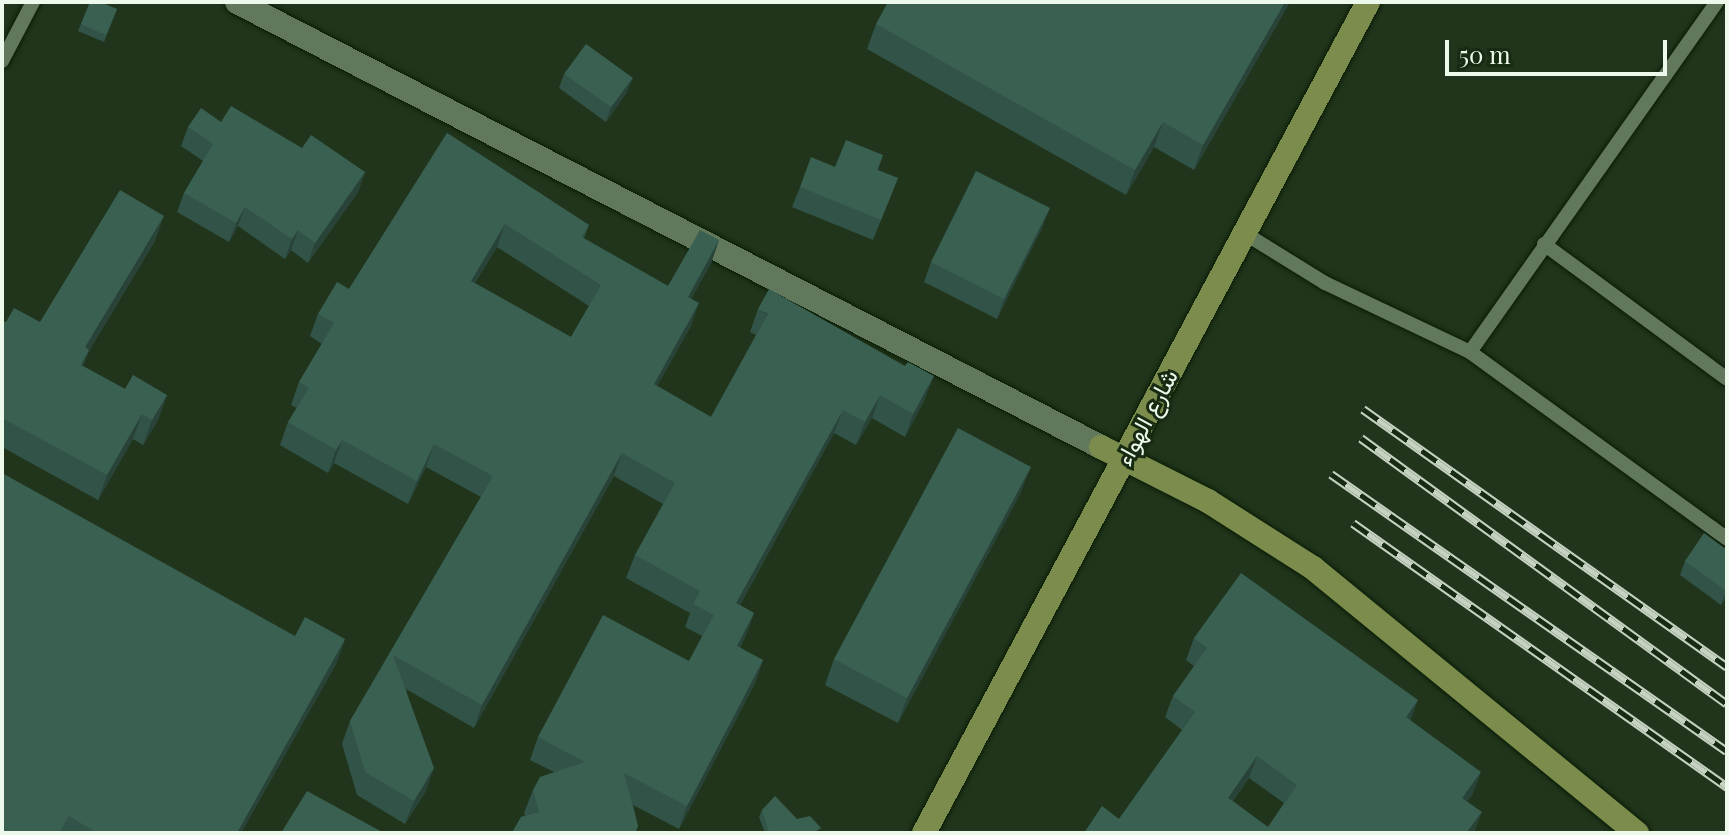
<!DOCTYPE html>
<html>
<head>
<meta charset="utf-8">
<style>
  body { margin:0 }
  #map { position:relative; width:1729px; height:835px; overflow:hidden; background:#21351c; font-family:"Playfair Display",Vazirmatn,serif }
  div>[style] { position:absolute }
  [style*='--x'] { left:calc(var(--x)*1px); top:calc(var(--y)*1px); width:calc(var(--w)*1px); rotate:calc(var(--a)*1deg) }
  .roads { filter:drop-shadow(0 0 2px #091c05) drop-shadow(0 0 2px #091c05) }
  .lane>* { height:14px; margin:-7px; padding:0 7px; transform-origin:7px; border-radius:7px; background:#62785c }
  .street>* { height:24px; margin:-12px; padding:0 12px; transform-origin:12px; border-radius:12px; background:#62785c }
  .secondary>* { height:24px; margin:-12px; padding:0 12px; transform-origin:12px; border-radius:12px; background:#7c8c4c }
  .rail>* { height:9px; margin-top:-4.5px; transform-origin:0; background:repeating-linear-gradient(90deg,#172a12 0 18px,#c5d2c1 0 36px); box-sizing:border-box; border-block:2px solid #c5d2c1 }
  .wall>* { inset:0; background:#325347 }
  .shaded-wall>* { inset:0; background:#294339 }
  .building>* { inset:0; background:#3a6052 }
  span { translate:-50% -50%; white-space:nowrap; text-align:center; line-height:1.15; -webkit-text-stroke:6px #172a12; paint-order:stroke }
  .street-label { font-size:24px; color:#edf9ea }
  .frame { position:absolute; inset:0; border:4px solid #edf9ea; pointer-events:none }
  .scale { position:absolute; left:1445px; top:40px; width:222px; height:36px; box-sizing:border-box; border:4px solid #edf9ea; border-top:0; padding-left:10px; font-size:24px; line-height:28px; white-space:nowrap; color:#edf9ea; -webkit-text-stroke:6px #172a12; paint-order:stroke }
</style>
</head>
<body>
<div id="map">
  <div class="roads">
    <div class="lane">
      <div style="--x:2;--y:61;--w:67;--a:-62.3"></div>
      <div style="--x:1244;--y:233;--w:95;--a:31.7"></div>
      <div style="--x:1325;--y:283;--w:161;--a:25.4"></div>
      <div style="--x:1470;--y:352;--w:318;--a:36"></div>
      <div style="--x:1544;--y:244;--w:227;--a:36.4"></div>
      <div style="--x:1470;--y:352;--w:428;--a:-54.8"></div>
    </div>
    <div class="street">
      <div style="--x:237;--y:2;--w:972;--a:27.25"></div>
    </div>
    <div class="secondary">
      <div style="--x:1101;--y:447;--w:120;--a:26.8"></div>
      <div style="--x:1208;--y:501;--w:125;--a:32.5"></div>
      <div style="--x:1313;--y:568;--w:419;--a:39.3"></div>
      <div style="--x:924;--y:833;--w:942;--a:-61.88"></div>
    </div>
  </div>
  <div class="rail">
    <div style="--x:1363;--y:409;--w:446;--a:35.3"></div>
    <div style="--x:1361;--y:438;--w:452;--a:36"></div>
    <div style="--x:1331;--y:474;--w:483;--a:35"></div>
    <div style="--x:1353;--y:523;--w:458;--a:35.2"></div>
  </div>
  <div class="wall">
    <div style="clip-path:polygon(90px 2px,117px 9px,104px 42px,78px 31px)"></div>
    <div style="clip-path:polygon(909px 2px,1290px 2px,1194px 170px,1154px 147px,1126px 195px,867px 49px,876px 24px)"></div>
    <div style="clip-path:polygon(564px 74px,627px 92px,606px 122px,559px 88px)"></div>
    <div style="clip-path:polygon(221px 122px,302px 148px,365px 172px,358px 192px,308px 263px,291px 250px,285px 259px,238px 226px,229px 242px,177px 212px,184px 193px,203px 161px,181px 146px,188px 127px)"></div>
    <div style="clip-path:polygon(evenodd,447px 133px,589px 225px,584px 238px,668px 286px,719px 240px,711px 263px,691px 299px,691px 326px,657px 386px,711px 417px,756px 335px,750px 332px,758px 309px,925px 399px,905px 437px,872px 418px,856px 445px,834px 433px,740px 605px,754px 613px,746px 635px,740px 648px,763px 660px,755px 683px,679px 829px,633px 805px,638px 826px,636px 833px,512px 833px,521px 817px,525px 816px,524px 813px,533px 790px,554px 772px,530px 760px,538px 737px,689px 661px,702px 636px,685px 627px,690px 613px,626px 578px,635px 555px,663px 504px,614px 476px,474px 728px,406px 689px,426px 791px,405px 824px,357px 795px,342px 744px,350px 721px,481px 497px,426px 467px,408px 504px,334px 463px,328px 473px,280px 445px,288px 422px,297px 408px,291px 405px,299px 382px,322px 344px,310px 336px,318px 314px,349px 289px,447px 133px,497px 247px,589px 306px,571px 337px,475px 283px,497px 247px)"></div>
    <div style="clip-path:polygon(883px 155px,878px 170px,898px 178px,873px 240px,792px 207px,800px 187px,835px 167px)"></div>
    <div style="clip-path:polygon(1042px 228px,997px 319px,924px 282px,931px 262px)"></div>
    <div style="clip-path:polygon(155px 241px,89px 351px,83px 366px,125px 389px,167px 395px,158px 420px,143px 445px,133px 439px,98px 500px,2px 447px,2px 321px,6px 322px,40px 322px)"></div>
    <div style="clip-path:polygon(1021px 492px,898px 723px,825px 685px,834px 659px)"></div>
    <div style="clip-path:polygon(1727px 550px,1727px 596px,1721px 605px,1680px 575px,1685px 561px)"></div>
    <div style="clip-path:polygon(295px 636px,345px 639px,336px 664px,241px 833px,2px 833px)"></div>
    <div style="clip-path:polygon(evenodd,1194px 638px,1418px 700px,1410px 720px,1473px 794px,1467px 801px,1474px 833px,1084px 833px,1119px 819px,1182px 730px,1165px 717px,1173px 696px,1194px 666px,1186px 660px,1194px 638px,1249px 778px,1284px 803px,1268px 827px,1233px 801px,1249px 778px)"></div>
    <div style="clip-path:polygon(762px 810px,797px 819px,765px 833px,759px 817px)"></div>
  </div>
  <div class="shaded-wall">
    <div style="clip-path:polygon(1285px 2px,1290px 2px,1194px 170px,1203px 145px)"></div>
    <div style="clip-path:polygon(633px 78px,627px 92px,606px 122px,611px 107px)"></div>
    <div style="clip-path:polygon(1163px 122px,1154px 147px,1126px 195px,1135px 170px)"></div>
    <div style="clip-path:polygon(365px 172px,358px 192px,308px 263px,315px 243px)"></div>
    <div style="clip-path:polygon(245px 207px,238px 226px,229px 242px,236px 223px)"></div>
    <div style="clip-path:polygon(1050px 208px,1042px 228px,997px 319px,1004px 299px)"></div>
    <div style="clip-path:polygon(164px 216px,155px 241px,89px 351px,80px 374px,76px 372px,85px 347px)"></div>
    <div style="clip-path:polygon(505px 224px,497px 247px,462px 304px,471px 281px)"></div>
    <div style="clip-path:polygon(298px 230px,291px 250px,285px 259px,292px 239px)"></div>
    <div style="clip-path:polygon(719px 240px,711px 263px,679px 320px,688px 297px)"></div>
    <div style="clip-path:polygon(699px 303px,691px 326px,645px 407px,654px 384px)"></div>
    <div style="clip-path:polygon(934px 376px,925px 399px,905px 437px,913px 414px)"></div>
    <div style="clip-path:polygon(167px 395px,158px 420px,143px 445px,152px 420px)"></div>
    <div style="clip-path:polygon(880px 395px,872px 418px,856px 445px,865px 422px)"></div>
    <div style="clip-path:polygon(843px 410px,834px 433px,728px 626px,736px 603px)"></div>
    <div style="clip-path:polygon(142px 414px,133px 439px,98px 500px,107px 475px)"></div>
    <div style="clip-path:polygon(342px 440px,334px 463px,328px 473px,336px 450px)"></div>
    <div style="clip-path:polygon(434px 444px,426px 467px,408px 504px,417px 481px)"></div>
    <div style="clip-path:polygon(622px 453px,614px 476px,474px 728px,482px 705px)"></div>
    <div style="clip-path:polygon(1031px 467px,1021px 492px,898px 723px,907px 698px)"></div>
    <div style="clip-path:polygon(1727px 589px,1727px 596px,1721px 605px,1726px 591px)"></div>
    <div style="clip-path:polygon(754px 613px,746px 635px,728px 669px,737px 646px)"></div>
    <div style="clip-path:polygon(345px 639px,336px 664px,241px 833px,236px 833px)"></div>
    <div style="clip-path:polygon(763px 660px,755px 683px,679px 829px,687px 806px)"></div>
    <div style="clip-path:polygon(1418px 700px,1410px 722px,1406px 717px)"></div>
    <div style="clip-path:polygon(1257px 756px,1249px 778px,1220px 820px,1228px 798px)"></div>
    <div style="clip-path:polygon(434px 768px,426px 791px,405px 824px,414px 801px)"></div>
    <div style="clip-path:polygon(1481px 772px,1473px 794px,1454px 819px,1462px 798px)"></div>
    <div style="clip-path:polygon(1482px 812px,1474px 833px,1466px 833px)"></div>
  </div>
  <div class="building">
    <div style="clip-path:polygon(90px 2px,100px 2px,117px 9px,106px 35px,81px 24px)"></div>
    <div style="clip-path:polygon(888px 2px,1285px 2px,1203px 145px,1163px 122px,1135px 170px,876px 24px)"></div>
    <div style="clip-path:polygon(586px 44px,633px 78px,611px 107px,564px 74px)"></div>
    <div style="clip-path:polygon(231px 106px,302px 148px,311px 135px,365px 172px,315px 243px,298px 230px,292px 239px,245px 207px,236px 223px,184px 193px,213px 144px,188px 127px,201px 108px,221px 122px)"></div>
    <div style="clip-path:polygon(evenodd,447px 133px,589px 225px,581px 237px,668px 286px,700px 230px,719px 240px,688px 297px,699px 303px,654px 384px,711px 417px,768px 314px,758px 309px,769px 289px,905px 366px,908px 362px,934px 376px,913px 414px,880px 395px,865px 422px,843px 410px,736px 603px,754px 613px,737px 646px,763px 660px,687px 806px,624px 773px,638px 826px,634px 833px,514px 833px,513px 831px,521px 817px,539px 812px,533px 790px,540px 777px,585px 762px,538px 737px,603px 615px,689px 661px,714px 615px,693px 604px,700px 591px,635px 555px,675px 483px,622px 453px,482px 705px,393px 655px,434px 768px,414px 801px,365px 772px,350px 721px,493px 476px,434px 444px,417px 481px,342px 440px,336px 450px,288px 422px,309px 388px,299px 382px,334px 323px,318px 314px,337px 282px,349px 289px,447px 133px,505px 224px,601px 285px,571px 337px,471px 281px,505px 224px)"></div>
    <div style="clip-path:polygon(846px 140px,883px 155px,877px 170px,898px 178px,881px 220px,800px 187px,811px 157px,835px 167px)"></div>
    <div style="clip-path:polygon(976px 171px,1050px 208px,1004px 299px,931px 262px)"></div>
    <div style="clip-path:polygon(120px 190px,164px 216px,85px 347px,89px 350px,81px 365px,125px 389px,133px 375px,167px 395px,152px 420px,142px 414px,107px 475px,2px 418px,2px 321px,6px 322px,14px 308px,40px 322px)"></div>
    <div style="clip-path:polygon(958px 428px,1031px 467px,907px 698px,834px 659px)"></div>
    <div style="clip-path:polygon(2px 473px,295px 636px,305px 617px,345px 639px,237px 833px,97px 833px,69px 816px,59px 833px,2px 833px)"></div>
    <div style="clip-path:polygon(1704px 533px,1727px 550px,1727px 589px,1726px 591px,1685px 561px)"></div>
    <div style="clip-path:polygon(evenodd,1241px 573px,1418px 700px,1406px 717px,1481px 772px,1462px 798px,1482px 812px,1466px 833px,1084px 833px,1102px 806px,1119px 819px,1195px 712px,1173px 696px,1207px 648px,1194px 638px,1241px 573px,1257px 756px,1297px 785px,1268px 827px,1228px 798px,1257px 756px)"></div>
    <div style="clip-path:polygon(307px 791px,384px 833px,281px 833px)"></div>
    <div style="clip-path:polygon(775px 796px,797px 819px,810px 816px,821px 828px,813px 833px,765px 833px,769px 832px,762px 810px)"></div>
  </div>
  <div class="street-label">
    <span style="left:1146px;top:417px;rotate:-62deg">شارع الهواء</span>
  </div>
  <div class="frame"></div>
  <div class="scale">50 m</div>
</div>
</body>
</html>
